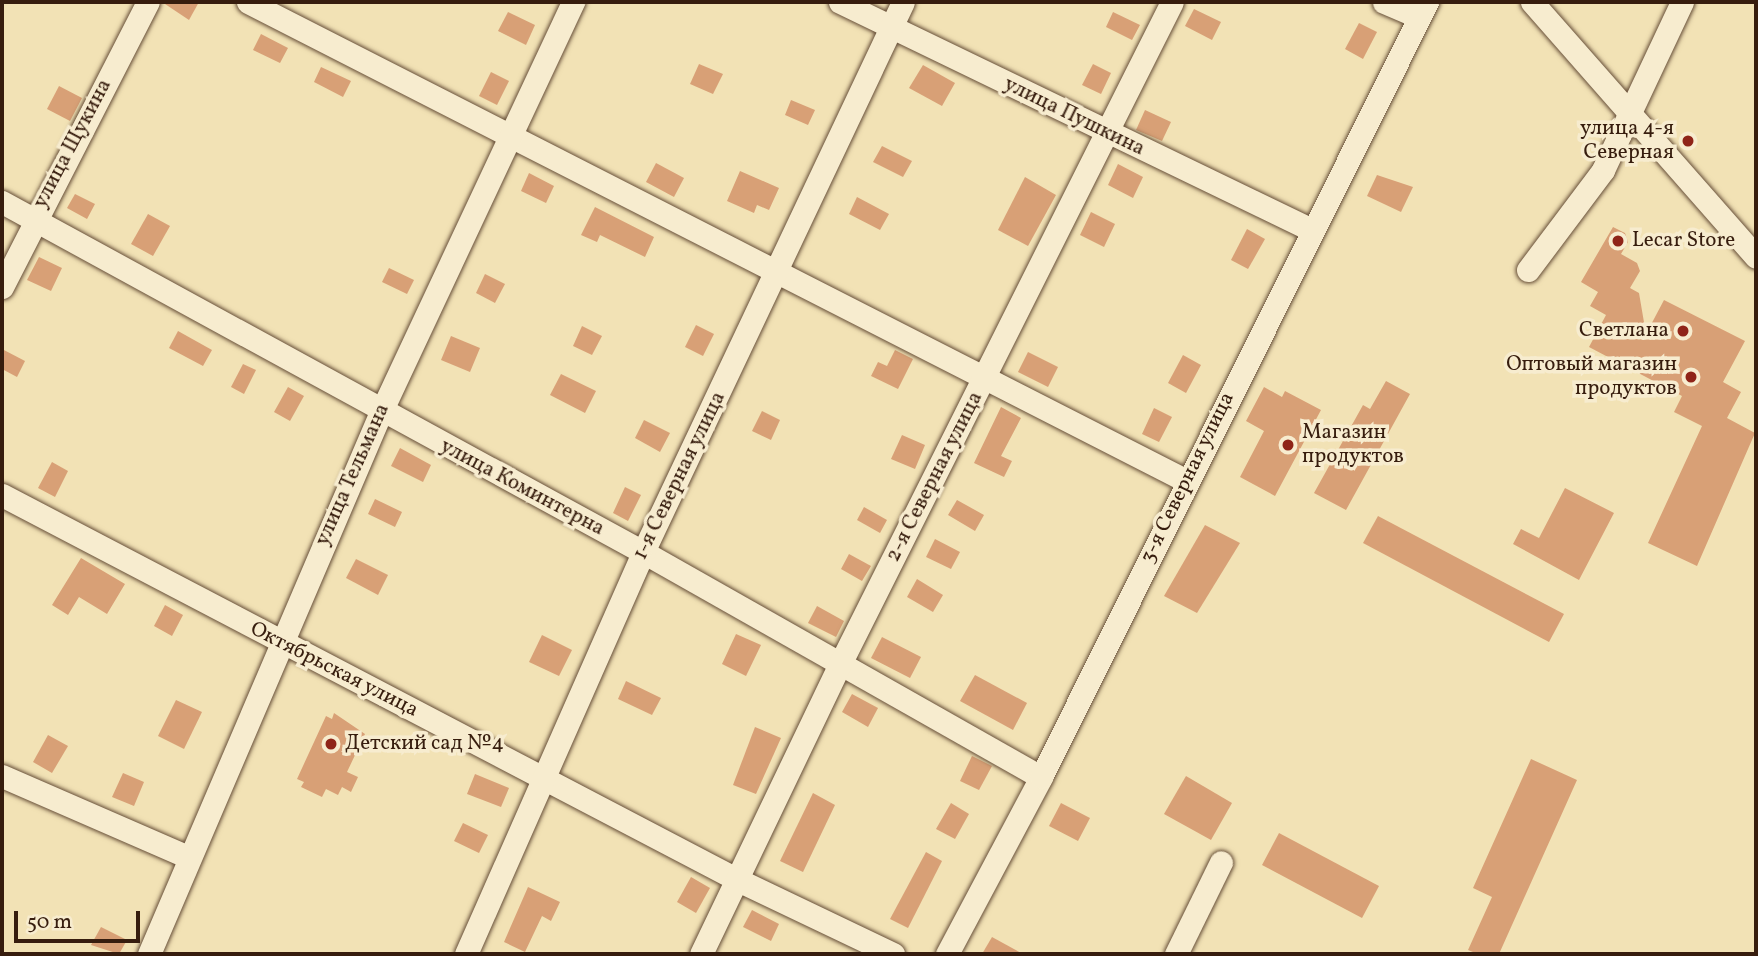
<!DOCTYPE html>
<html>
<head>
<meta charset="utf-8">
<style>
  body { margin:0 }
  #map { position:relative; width:1758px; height:956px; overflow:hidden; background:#f2e2b5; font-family:Vollkorn,serif }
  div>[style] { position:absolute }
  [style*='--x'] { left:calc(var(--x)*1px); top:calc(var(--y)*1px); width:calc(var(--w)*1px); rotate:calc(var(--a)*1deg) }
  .building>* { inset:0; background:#d8a076 }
  .roads { filter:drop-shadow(0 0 2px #664e38) drop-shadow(0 0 2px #664e38) }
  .minor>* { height:23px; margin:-11.5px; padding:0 11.5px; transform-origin:11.5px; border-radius:11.5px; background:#f7eccf }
  .dots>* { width:19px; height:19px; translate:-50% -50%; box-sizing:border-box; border:4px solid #f7eccf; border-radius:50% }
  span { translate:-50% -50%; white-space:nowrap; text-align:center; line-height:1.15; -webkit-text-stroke:7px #f7eccf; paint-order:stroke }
  .street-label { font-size:21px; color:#371d0e }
  .poi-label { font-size:21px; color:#371d0e }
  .right { translate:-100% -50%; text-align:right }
  .left { translate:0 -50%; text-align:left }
  .frame { position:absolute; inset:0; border:4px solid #371d0e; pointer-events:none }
  .scale { position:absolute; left:14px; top:911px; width:126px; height:32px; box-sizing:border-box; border:4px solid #371d0e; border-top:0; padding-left:9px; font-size:21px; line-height:24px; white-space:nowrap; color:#371d0e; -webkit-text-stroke:5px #f7eccf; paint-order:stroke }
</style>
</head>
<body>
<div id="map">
  <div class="building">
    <div style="clip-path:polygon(162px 2px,199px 2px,189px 20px)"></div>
    <div style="clip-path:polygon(1194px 9px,1221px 22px,1212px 40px,1185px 26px)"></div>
    <div style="clip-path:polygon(508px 12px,535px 25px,526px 45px,498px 31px)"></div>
    <div style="clip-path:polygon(1113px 12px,1140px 25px,1132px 40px,1106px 27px)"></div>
    <div style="clip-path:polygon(1359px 23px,1377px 32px,1363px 59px,1345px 49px)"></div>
    <div style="clip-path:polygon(261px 34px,288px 48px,280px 63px,253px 50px)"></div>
    <div style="clip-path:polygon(699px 64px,723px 74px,713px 94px,690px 84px)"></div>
    <div style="clip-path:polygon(1093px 64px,1111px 73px,1101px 94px,1082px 85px)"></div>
    <div style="clip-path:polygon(923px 65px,955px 83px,942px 106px,909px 88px)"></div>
    <div style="clip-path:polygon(321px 67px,351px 81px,343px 97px,314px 82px)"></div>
    <div style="clip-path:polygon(491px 72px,509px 81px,497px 105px,479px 96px)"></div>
    <div style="clip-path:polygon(59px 86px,82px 98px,70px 121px,47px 109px)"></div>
    <div style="clip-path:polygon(791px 100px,815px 110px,808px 125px,785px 115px)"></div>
    <div style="clip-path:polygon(1145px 110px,1171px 122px,1162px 141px,1136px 130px)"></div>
    <div style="clip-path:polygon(882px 146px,912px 161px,903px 177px,873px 162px)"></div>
    <div style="clip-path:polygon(656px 163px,684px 178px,674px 197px,646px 182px)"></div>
    <div style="clip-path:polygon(1118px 164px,1143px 177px,1133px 198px,1108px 185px)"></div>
    <div style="clip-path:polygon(740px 171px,779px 188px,769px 210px,757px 205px,754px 213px,727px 201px)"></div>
    <div style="clip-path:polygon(529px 173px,554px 186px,546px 203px,521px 191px)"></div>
    <div style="clip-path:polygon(1377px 175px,1413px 187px,1401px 212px,1367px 196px)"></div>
    <div style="clip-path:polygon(1025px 177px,1056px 195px,1028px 246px,998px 230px)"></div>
    <div style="clip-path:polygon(75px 194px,95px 204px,87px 219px,67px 208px)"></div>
    <div style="clip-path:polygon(857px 197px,889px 214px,880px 230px,849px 214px)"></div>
    <div style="clip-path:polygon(595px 207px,654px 237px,645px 257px,600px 235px,597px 242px,581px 235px)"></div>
    <div style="clip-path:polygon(1091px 212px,1115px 224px,1104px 247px,1080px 235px)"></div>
    <div style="clip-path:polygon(148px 214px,170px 226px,153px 256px,131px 244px)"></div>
    <div style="clip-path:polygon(1613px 227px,1625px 233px,1628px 242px,1621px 254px,1637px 263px,1640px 271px,1630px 288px,1639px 293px,1646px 334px,1664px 300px,1745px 341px,1723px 382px,1741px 392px,1727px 418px,1755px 433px,1697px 566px,1648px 543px,1702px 426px,1674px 412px,1682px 396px,1589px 347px,1606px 315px,1590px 306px,1598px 292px,1581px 282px)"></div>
    <div style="clip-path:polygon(1247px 229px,1265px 239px,1248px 269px,1231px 260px)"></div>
    <div style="clip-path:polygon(39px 257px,62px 268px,51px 291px,27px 280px)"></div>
    <div style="clip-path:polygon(389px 268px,414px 280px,407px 294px,382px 282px)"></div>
    <div style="clip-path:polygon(485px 274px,505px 284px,495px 303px,476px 293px)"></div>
    <div style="clip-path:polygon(696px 325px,714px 334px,703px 356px,685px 347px)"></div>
    <div style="clip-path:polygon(582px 326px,602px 336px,592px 355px,573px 346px)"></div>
    <div style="clip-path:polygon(178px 331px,212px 350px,203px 366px,169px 348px)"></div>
    <div style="clip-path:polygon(451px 336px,480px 348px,470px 372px,441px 360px)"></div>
    <div style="clip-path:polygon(2px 349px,25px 361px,17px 377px,2px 369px)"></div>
    <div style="clip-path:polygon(895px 350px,913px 359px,898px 389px,871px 376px,878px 362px,887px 366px)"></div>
    <div style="clip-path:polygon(1028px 352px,1058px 367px,1048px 387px,1018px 372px)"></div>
    <div style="clip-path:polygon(1183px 355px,1201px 365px,1186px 393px,1168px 383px)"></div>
    <div style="clip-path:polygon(243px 364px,256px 370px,244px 394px,231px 387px)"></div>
    <div style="clip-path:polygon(561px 374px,596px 391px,585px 413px,550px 395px)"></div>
    <div style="clip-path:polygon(1386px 381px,1410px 394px,1346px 510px,1314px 493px,1363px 405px,1370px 409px)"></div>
    <div style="clip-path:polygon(288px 387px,304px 396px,290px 421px,274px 412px)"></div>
    <div style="clip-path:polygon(1264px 387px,1282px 397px,1285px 391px,1321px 410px,1275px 496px,1240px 477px,1264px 431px,1246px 421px)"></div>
    <div style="clip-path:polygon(1001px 407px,1021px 418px,1001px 456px,1012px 461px,1004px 477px,974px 463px)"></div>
    <div style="clip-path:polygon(1154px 408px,1172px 417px,1159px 442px,1142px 434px)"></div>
    <div style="clip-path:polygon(762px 411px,780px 420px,771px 440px,752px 431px)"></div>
    <div style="clip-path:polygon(644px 420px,670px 433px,660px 452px,635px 438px)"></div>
    <div style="clip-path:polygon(902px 435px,925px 445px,915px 469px,891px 459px)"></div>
    <div style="clip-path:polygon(400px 448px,431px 465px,423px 482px,391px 466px)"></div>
    <div style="clip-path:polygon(52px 462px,68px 471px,55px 497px,38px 488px)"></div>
    <div style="clip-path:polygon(625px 487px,641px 495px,628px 521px,613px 513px)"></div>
    <div style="clip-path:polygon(1565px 488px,1614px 513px,1579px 580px,1513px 544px,1521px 529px,1539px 538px)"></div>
    <div style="clip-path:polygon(375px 499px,402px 512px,395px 527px,368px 514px)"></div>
    <div style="clip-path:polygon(957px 500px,984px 515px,975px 531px,948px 515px)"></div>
    <div style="clip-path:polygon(864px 507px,887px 520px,880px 533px,857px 520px)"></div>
    <div style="clip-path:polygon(1378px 516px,1564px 614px,1549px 642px,1363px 543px)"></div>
    <div style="clip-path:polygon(1205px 525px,1240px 543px,1197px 613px,1164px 596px)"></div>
    <div style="clip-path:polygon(935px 539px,960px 552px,951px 569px,926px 557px)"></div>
    <div style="clip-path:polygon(849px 554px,871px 566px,862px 581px,841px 569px)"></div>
    <div style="clip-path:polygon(81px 558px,125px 584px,107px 614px,79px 597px,68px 615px,52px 605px)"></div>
    <div style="clip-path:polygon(356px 559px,388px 575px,378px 595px,346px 578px)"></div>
    <div style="clip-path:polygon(917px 579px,943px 595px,933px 612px,907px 597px)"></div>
    <div style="clip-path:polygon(165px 605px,183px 615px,172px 636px,154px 626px)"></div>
    <div style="clip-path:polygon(817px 606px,844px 621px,836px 637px,808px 623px)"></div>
    <div style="clip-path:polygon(736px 634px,761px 645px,746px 676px,722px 664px)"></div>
    <div style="clip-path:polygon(542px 635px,572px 650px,559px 676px,529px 662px)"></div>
    <div style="clip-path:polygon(882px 637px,921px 657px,910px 678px,871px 658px)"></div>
    <div style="clip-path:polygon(975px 675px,1027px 703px,1013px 730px,960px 701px)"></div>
    <div style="clip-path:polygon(626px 681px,661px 698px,652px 715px,618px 699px)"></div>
    <div style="clip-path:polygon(852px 694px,878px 708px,868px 727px,842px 712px)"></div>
    <div style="clip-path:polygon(176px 700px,202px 712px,184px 749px,158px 736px)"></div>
    <div style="clip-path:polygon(334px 713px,365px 734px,347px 772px,358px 777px,351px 792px,342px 787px,338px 795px,326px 789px,322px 797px,301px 787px,304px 782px,297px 779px,326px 716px,332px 719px)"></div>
    <div style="clip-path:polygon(755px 727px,781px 738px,756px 794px,733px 785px)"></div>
    <div style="clip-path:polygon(48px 735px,68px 746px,52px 773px,33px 762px)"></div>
    <div style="clip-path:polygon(972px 756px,992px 766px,979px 790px,960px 781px)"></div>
    <div style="clip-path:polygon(1531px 759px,1577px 780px,1499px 954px,1478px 954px,1468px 950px,1492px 897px,1473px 888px)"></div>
    <div style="clip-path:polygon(123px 773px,144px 782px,134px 806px,112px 797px)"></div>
    <div style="clip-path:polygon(475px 774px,509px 788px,501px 807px,467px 794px)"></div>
    <div style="clip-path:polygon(1186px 776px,1232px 803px,1211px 840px,1164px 814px)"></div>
    <div style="clip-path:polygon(813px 793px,835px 805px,803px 872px,780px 861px)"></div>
    <div style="clip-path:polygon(951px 803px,969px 814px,955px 839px,936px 829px)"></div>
    <div style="clip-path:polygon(1061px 803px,1090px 818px,1078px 841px,1049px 826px)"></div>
    <div style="clip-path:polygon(463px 823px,488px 835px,479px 853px,454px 841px)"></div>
    <div style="clip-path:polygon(1279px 833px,1379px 886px,1362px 918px,1262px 865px)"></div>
    <div style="clip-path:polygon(926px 852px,942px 861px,908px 928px,890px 919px)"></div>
    <div style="clip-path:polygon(691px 877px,710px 888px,696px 913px,677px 902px)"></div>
    <div style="clip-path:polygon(528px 887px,560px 902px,551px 921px,542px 916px,525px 952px,504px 942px)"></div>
    <div style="clip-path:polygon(752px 910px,779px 924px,771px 941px,743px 927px)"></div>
    <div style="clip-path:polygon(101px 927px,127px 940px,119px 954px,91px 945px)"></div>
    <div style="clip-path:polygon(992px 937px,1023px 954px,982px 954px)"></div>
  </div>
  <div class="roads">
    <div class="minor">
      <div style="--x:248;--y:2;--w:1054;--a:27.03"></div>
      <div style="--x:840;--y:2;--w:522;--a:25.78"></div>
      <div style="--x:1384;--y:2;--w:38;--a:23"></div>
      <div style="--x:1532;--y:2;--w:339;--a:48.7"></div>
      <div style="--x:2;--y:202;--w:730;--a:28.64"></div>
      <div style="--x:643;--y:552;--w:457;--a:29.5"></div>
      <div style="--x:1528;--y:270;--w:125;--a:-53.1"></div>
      <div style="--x:1603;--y:170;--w:186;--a:-64.8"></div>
      <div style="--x:2;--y:287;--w:320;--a:-62.9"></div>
      <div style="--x:2;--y:495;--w:831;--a:27.61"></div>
      <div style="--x:738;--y:880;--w:172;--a:25.5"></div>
      <div style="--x:2;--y:776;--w:203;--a:23.5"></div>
      <div style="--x:149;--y:954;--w:590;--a:-66.83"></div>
      <div style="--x:381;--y:412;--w:453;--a:-64.9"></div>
      <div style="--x:466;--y:954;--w:439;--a:-66.2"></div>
      <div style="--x:643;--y:552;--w:608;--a:-64.7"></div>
      <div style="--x:701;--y:954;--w:324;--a:-64.4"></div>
      <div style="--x:841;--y:662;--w:738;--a:-63.37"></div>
      <div style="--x:947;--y:954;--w:200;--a:-62"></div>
      <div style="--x:1041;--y:777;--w:866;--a:-63.52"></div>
      <div style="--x:1176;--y:954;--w:102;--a:-63.9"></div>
    </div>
  </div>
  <div class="dots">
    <div style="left:1688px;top:141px;background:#8f2418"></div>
    <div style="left:1618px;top:241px;background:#8f2418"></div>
    <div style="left:1683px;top:331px;background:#8f2418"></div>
    <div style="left:1691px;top:377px;background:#8f2418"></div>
    <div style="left:1288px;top:445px;background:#8f2418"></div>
    <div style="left:331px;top:744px;background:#8f2418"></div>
  </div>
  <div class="street-label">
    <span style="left:1074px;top:117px;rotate:26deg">улица Пушкина</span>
    <span style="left:73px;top:144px;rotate:-62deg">улица Щукина</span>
    <span style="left:353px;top:475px;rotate:-66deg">улица Тельмана</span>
    <span style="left:680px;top:476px;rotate:-64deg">1-я Северная улица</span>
    <span style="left:935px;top:477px;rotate:-63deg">2-я Северная улица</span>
    <span style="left:1188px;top:478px;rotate:-64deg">3-я Северная улица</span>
    <span style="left:522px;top:488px;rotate:28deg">улица Коминтерна</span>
    <span style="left:334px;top:670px;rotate:27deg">Октябрьская улица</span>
  </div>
  <div class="poi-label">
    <span class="right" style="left:1674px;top:141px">улица 4-я<br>Северная</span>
    <span class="left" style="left:1632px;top:241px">Lecar Store</span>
    <span class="right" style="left:1669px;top:331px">Светлана</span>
    <span class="right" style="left:1677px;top:377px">Оптовый магазин<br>продуктов</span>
    <span class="left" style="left:1302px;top:445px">Магазин<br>продуктов</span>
    <span class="left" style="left:345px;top:744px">Детский сад №4</span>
  </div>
  <div class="frame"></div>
  <div class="scale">50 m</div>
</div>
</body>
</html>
